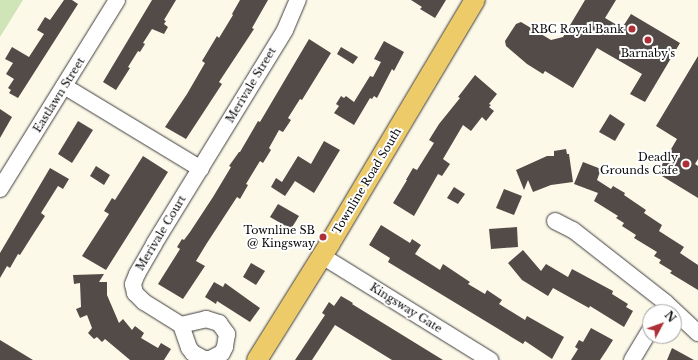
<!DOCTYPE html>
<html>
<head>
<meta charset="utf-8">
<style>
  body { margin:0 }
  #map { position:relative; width:698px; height:360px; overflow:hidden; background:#fdf9e9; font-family:"Libre Baskerville",serif }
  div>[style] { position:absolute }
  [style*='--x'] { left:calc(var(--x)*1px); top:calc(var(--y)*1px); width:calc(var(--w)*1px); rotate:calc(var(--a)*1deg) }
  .green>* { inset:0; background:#cfe4b7 }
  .building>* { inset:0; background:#524b48 }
  .roads { filter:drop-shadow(0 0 1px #3d3d3d) drop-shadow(0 0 1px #3d3d3d) }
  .minor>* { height:16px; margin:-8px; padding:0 8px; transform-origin:8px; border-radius:8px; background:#fff }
  .major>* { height:20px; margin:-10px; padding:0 10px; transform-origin:10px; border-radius:10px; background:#edcb69 }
  .dots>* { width:11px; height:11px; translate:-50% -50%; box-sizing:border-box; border:2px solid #fff; border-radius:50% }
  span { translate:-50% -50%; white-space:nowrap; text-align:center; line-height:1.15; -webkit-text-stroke:4px #fff; paint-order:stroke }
  .poi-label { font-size:11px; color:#0a0a0a }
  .right { translate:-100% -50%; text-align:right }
  .street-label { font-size:11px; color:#0a0a0a }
  .north { position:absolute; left:642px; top:304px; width:40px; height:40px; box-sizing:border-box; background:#fff; border:1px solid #9d9d9d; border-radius:50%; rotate:49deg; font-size:11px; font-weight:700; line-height:16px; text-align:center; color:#0a0a0a }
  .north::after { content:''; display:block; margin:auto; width:14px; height:18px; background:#ad2f37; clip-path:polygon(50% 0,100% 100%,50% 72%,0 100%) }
</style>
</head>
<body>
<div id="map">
  <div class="green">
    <div style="clip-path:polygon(0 0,23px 0,0 37px)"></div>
  </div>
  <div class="building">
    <div style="clip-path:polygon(64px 0,72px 0,78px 4px,18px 98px,9px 93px,11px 90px,8px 88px,14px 79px,6px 74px,13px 63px,5px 59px,12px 47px,29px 57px,44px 34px,37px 30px,45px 17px,50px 20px)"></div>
    <div style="clip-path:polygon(152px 0,176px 0,164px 20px,166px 21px,164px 24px,168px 27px,164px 34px,152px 29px,143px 43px,145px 44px,140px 52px,138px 51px,128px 67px,130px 68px,116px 90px,103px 82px)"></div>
    <div style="clip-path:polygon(240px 0,268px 0,252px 28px,254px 29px,219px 82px,222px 84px,186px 139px,165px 127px,187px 94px,205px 63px,202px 61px,217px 36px,219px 38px,233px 15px,232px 14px)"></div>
    <div style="clip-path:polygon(411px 0,446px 0,435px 18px,420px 9px,422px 7px)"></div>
    <div style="clip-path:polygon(585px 0,616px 0,605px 18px,622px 28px,631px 14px,680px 43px,645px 102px,630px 94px,642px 74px,597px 48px,573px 88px,545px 71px,543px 74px,527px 64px,506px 46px,505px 41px,516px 24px,521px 22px,551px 40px,563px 37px)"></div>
    <div style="clip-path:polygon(309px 39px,331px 53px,302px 100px,300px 99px,288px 118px,291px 120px,283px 132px,279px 130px,269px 148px,271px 150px,263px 163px,260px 161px,246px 184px,248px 185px,240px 199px,237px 197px,207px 243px,196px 261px,205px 266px,183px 299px,158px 284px,180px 249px,177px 247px,182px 239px,184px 240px,190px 232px,213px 197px,231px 167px,229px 166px,239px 152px,240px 152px,258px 121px,260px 122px)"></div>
    <div style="clip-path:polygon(384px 41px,404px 52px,394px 71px,392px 69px,377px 98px,374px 96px,372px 99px,370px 98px,354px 125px,334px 113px,339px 106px,336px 104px,341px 96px,344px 98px,346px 96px,354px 102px,370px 76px,373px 77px,381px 62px,374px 59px)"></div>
    <div style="clip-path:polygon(341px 47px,358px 57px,353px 64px,337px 54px)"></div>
    <div style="clip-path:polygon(698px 56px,698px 159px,695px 164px,698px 166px,698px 198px,657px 173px,677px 139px,656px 126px)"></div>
    <div style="clip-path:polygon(475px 75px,497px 94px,489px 104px,491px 105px,489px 107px,494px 111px,486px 121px,482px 117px,471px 131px,463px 125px,443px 159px,450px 164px,442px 176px,438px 174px,414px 216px,393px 203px,407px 180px,406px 180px,413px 168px,417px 170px,434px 143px,429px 140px,439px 124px,460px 98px,458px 97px)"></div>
    <div style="clip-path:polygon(0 109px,12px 117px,0 138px)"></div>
    <div style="clip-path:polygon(610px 114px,625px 124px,615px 141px,599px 132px)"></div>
    <div style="clip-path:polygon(78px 121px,93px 130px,72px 163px,58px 154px)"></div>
    <div style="clip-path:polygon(324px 141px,340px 150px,314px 193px,295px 181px,285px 196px,271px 187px,276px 178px,282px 182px,298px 156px,311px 164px)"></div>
    <div style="clip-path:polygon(566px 149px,567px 154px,569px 154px,573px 182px,551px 185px,533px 192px,528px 180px,524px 190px,516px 170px,547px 156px,554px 156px,554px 151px)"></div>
    <div style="clip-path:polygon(143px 156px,168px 172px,106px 270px,82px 256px,109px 214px,104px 211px,112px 198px,115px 200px)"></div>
    <div style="clip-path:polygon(583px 162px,601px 169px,597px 180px,611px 189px,613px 186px,625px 193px,624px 195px,646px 210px,644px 213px,662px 225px,659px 231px,684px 247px,680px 253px,698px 265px,698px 290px,670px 273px,672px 271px,659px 263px,661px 260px,654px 256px,657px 252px,634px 238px,636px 235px,622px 226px,624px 223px,616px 218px,618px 216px,594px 201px,598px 193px,574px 184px)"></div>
    <div style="clip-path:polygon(96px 166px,110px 175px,104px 185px,90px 176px)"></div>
    <div style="clip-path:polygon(50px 168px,69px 179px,63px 189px,58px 186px,41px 213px,45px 216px,32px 236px,20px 255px,18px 254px,10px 268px,7px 266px,0 278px,0 253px)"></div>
    <div style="clip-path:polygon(454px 187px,465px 194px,458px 204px,447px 198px)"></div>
    <div style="clip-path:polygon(504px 189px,522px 196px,514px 215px,496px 208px)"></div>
    <div style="clip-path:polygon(278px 204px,299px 216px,291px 229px,270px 217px)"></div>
    <div style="clip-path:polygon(381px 225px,410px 243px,412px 239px,421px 245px,415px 254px,440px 270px,443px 264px,470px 282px,468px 284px,485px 294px,487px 290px,502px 300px,499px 304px,525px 320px,527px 316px,564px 337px,552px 359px,525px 341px,523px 344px,388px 262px,390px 258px,369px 245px)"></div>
    <div style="clip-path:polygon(517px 227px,518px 247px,491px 249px,489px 229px)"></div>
    <div style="clip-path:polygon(523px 250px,541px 271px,546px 264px,568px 277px,572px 269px,613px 291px,612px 294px,628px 304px,626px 307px,633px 311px,624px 327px,590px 306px,589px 308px,553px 288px,548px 296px,522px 280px,508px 263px)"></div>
    <div style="clip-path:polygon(251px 263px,265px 271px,256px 285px,243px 277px)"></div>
    <div style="clip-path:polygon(104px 274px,99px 282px,107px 282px,107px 295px,119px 323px,123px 319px,132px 330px,135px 326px,144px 333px,141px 338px,158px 348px,161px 343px,171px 349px,164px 360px,130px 360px,105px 339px,102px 342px,97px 337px,94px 339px,88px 333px,92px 328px,87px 315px,80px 318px,76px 309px,81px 307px,80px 283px,74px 284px,73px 275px)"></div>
    <div style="clip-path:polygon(214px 282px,223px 287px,225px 283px,260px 308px,250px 322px,217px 301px,216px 304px,205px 297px)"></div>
    <div style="clip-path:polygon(341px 296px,353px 303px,352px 304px,443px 360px,392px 360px,335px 325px,312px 360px,295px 360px,325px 315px,322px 313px,329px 302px,334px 306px)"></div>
    <div style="clip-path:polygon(591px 328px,613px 340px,606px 351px,600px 360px,571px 360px,578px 349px,575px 347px,579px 340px,583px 342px)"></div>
    <div style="clip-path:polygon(0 340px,33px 360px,0 360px)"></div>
    <div style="clip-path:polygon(672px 348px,694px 360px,667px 360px)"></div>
  </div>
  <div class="roads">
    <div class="minor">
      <div style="--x:64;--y:86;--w:160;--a:31.2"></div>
      <div style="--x:0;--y:189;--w:222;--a:-58.2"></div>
      <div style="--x:555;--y:221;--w:20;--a:27"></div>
      <div style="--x:573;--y:230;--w:118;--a:38.1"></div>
      <div style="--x:666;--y:303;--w:44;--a:43.2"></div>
      <div style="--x:322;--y:256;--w:198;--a:31.8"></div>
      <div style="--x:206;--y:319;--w:14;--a:17"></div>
      <div style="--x:219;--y:323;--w:14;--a:54"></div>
      <div style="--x:227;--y:334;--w:13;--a:99"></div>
      <div style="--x:225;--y:347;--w:7;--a:117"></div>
      <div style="--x:222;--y:353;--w:13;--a:153"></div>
      <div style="--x:210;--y:359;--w:6;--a:180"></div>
      <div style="--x:204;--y:359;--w:13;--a:-151"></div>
      <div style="--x:193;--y:353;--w:6;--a:-129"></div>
      <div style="--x:189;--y:348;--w:24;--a:-109"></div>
      <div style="--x:181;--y:325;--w:26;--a:-13"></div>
      <div style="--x:181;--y:325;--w:44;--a:-148.1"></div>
      <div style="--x:144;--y:302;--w:13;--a:-135"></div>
      <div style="--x:135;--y:293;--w:9;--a:-103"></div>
      <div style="--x:133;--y:284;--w:11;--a:-68"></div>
      <div style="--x:137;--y:274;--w:34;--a:-60"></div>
      <div style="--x:154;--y:244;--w:251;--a:-58.5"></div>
      <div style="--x:285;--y:30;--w:33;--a:-67"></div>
      <div style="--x:632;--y:360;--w:35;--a:-59"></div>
    </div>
    <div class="major">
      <div style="--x:257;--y:360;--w:138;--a:-58"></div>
      <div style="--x:330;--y:243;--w:283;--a:-59.2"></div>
    </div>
  </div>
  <div class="dots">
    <div style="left:632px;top:29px;background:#ad2f37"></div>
    <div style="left:648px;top:40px;background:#ad2f37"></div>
    <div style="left:686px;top:164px;background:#ad2f37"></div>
    <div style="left:323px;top:237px;background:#ad2f37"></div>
  </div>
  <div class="poi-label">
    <span class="right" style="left:624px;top:29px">RBC Royal Bank</span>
    <span style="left:648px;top:53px">Barnaby's</span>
    <span class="right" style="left:678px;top:164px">Deadly<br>Grounds Cafe</span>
    <span class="right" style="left:315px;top:237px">Townline SB<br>@ Kingsway</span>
  </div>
  <div class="street-label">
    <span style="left:251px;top:85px;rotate:-59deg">Merivale Street</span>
    <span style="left:59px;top:95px;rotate:-58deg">Eastlawn Street</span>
    <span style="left:367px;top:181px;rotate:-59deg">Townline Road South</span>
    <span style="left:161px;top:233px;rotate:-59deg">Merivale Court</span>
    <span style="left:406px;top:308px;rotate:32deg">Kingsway Gate</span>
  </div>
  <div class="north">N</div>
</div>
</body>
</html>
